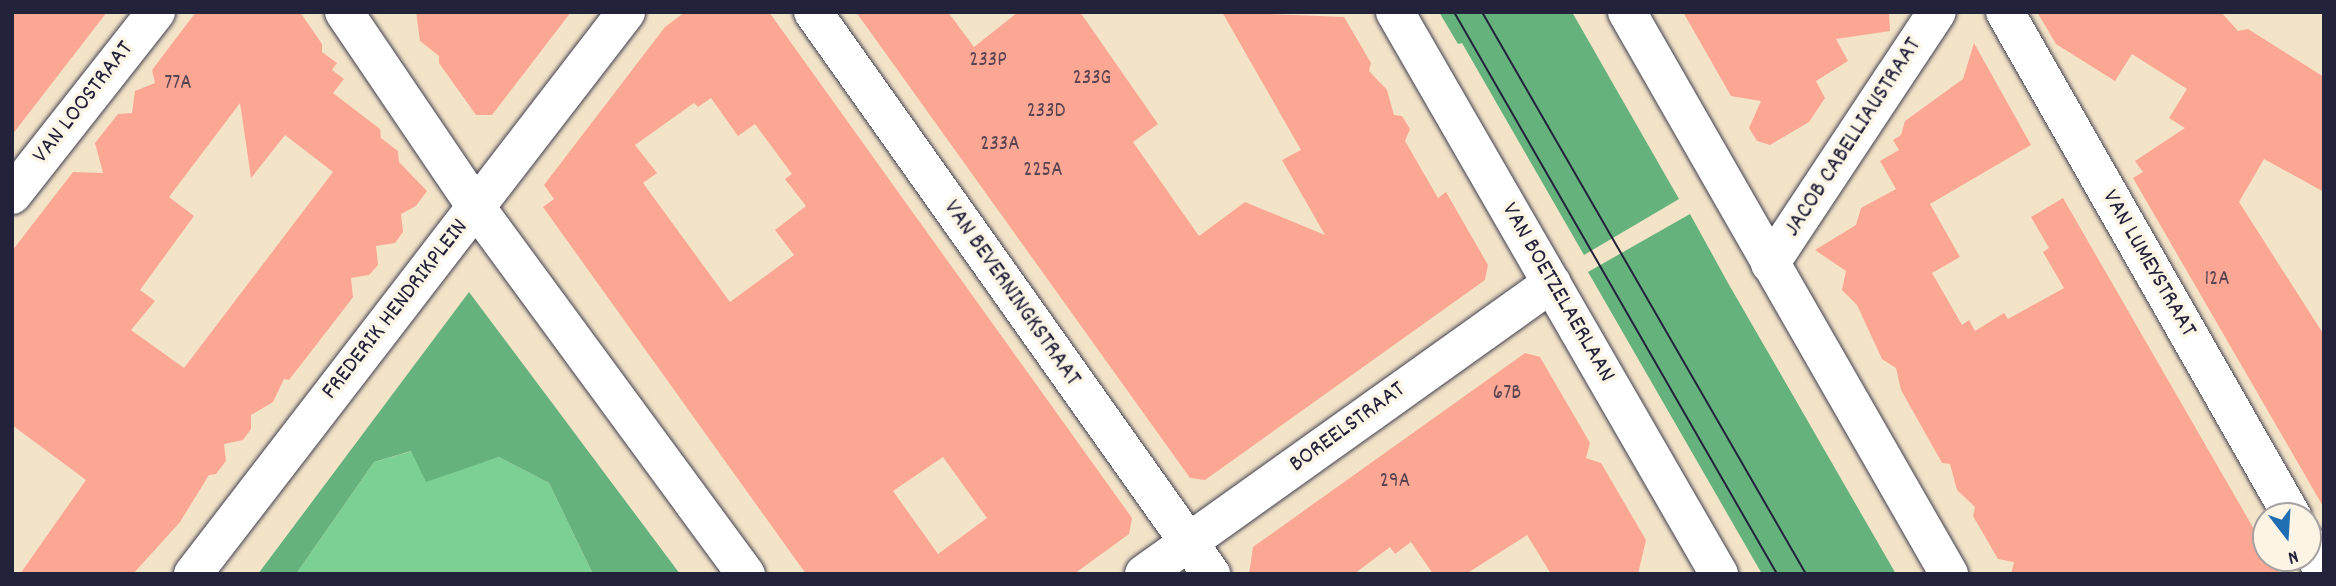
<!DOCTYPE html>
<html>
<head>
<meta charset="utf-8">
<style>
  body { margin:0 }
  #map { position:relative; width:2336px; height:586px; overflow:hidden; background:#f3e4c8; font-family:Dekko,sans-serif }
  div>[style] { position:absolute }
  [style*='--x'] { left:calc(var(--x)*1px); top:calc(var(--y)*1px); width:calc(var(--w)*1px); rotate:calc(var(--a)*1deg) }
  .green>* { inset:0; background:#7cd093 }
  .forest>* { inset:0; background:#65b27d }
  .building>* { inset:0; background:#fca694 }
  .roads { filter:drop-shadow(0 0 2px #413f50) drop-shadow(0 0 2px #413f50) }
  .street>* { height:38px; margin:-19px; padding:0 19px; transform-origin:19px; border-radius:19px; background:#fff }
  .tram>* { height:2px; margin:-1px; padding:0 1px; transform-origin:1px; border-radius:1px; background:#22223b }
  span { translate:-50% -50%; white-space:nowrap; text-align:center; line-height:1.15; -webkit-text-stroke:7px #fcf5e5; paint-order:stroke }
  .number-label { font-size:21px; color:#584351 }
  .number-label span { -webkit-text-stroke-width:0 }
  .street-label { font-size:24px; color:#22223b }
  .frame { position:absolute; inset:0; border:14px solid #22223b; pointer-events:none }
  .north { position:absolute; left:2252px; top:502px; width:70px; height:70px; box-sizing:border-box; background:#fcf5e5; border:2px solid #a5a1a1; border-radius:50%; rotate:163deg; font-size:19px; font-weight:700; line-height:28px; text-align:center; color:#22223b }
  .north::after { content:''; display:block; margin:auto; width:24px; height:32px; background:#1f6fb2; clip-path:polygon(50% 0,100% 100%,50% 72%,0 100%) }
</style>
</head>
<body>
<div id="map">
  <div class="green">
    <div style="clip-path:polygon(412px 451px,426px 481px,499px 457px,549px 483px,593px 574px,296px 574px,374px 462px)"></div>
  </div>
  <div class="forest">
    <div style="clip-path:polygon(1439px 12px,1572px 12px,1679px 199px,1584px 255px,1462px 43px,1458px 44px)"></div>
    <div style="clip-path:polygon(1690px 214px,1728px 283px,1896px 574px,1762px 574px,1588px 272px)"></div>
    <div style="clip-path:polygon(469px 292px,680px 574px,593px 574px,549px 483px,499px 457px,426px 482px,411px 451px,374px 462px,296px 574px,258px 574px)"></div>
  </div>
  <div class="building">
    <div style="clip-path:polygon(12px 12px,107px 12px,12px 135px)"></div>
    <div style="clip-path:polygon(evenodd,196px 12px,300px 12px,322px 44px,322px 52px,337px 63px,332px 70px,344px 79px,333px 93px,380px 129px,381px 138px,398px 151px,399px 162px,427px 191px,416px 206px,401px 214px,403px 232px,395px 243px,376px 246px,378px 265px,369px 275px,351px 278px,353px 297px,344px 309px,289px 380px,284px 379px,273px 402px,251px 415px,251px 429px,243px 440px,224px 444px,226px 461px,216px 474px,209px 475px,180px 522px,133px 574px,20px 574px,86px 480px,12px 425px,12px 251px,73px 172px,103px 173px,95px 143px,118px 114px,132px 113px,135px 91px,155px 83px,152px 70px,196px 12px,240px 103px,251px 178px,285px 135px,333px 172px,184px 368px,131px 330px,155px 301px,140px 290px,194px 216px,169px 197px,240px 103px)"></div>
    <div style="clip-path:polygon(416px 12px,571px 12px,492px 115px,476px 115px,439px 63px,439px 56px,420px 41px)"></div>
    <div style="clip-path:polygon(evenodd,685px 12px,769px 12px,1132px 518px,1129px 534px,1074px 574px,806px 574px,543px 207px,554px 199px,544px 185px,665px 27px,685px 12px,711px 98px,738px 136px,755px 124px,792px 174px,785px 179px,806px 206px,775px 230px,794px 255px,730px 302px,643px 183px,657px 173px,635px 145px,694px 103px,698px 107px,711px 98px,685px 12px,943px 457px,987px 518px,938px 554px,893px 491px,943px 457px)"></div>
    <div style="clip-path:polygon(856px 12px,948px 12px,974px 47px,1018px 12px,1080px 12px,1158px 124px,1133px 142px,1199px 236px,1245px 202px,1325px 235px,1282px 160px,1301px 150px,1222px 12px,1344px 17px,1371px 63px,1369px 71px,1387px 90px,1394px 115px,1402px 116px,1410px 129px,1405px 141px,1438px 198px,1446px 192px,1488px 265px,1485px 280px,1205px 480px,1190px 478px)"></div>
    <div style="clip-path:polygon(1683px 12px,1889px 12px,1890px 31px,1836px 39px,1848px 61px,1816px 81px,1825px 98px,1809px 122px,1770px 145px,1757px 141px,1749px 128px,1761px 101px,1731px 96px)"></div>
    <div style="clip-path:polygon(2037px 12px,2221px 12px,2238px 31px,2248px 29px,2324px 77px,2324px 192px,2264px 159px,2239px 202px,2324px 335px,2324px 508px,2133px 178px,2143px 172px,2135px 161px,2185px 128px,2169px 118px,2187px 89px,2132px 54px,2115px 81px,2056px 44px)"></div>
    <div style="clip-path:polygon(1974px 43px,2031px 145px,1930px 204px,1960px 257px,1932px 273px,1962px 325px,1969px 320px,1975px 331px,2004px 313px,2008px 319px,2064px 288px,2043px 252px,2049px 248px,2031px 217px,2063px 198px,2266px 550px,2266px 558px,2271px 558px,2280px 574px,2011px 574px,2014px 562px,1998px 559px,1973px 516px,1975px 507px,1957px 490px,1950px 464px,1942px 463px,1901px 390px,1896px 368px,1882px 359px,1857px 305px,1842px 290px,1846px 271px,1815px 250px,1856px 225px,1861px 208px,1896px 189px,1880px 161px,1899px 150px,1893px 140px,1901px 135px,1905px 121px,1963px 79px)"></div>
    <div style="clip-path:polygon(1525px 353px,1540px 357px,1590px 443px,1586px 458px,1601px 463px,1646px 540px,1638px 574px,1551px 574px,1527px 535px,1466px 574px,1433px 574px,1411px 542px,1395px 554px,1390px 547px,1354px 574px,1249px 574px,1253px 547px)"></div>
  </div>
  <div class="roads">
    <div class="street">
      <div style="--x:344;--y:12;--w:235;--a:55.9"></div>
      <div style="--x:476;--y:207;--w:246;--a:-52.4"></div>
      <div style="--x:813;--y:12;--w:689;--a:54.69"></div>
      <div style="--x:1395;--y:12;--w:649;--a:60.04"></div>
      <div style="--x:1627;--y:12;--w:648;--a:60.19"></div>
      <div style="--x:2005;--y:12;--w:580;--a:60.34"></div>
      <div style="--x:12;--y:195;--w:233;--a:-51.8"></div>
      <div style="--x:1770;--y:264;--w:302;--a:-56.5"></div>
      <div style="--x:2308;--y:544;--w:32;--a:60"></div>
      <div style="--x:193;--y:574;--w:463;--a:-52.4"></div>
      <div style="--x:476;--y:207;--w:456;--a:53.7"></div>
      <div style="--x:1144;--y:574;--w:501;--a:-35.5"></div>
    </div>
  </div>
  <div class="tram">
    <div style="--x:1454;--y:12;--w:648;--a:60.11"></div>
    <div style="--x:1482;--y:12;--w:649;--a:60.04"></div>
  </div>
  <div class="number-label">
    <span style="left:988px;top:61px">233P</span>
    <span style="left:1092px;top:79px">233G</span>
    <span style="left:178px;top:84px">77A</span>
    <span style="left:1046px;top:112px">233D</span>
    <span style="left:1000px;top:145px">233A</span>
    <span style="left:1043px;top:171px">225A</span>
    <span style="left:2217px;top:280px">12A</span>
    <span style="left:1507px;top:394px">67B</span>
    <span style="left:1395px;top:482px">29A</span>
  </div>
  <div class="street-label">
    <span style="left:84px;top:103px;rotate:-52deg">VAN LOOSTRAAT</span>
    <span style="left:1854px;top:138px;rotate:-57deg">JACOB CABELLIAUSTRAAT</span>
    <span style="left:2148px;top:264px;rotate:60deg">VAN LUMEYSTRAAT</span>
    <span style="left:1557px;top:293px;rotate:60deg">VAN BOETZELAERLAAN</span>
    <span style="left:1011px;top:294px;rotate:55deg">VAN BEVERNINGKSTRAAT</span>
    <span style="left:396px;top:310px;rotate:-52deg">FREDERIK HENDRIKPLEIN</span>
    <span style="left:1348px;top:428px;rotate:-36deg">BOREELSTRAAT</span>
  </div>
  <div class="frame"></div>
  <div class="north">N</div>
</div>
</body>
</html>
